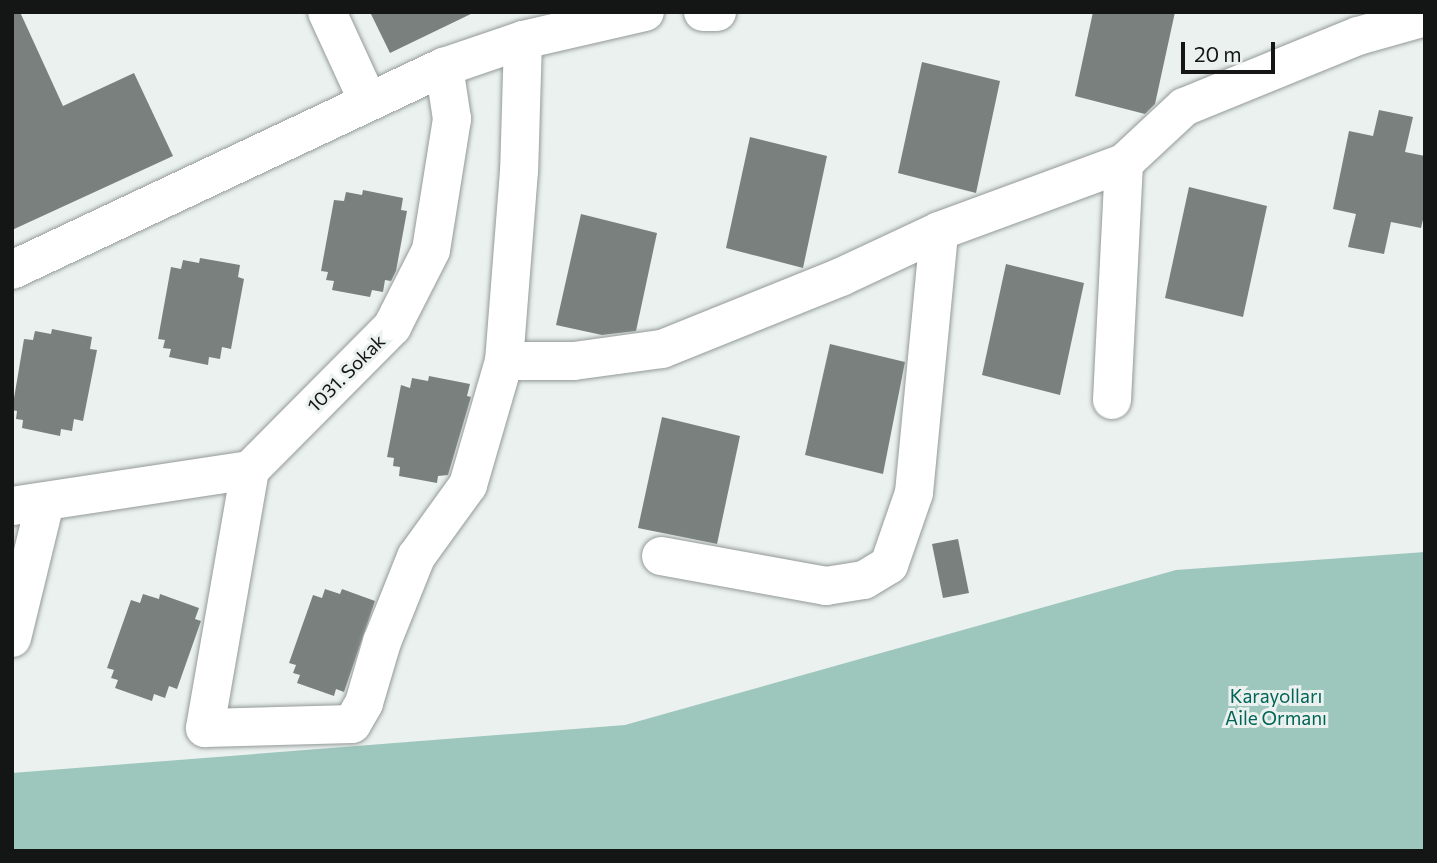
<!DOCTYPE html>
<html>
<head>
<meta charset="utf-8">
<style>
  body { margin:0 }
  #map { position:relative; width:1437px; height:863px; overflow:hidden; background:#eaf1ef; font-family:Commissioner,sans-serif }
  div>[style] { position:absolute }
  [style*='--x'] { left:calc(var(--x)*1px); top:calc(var(--y)*1px); width:calc(var(--w)*1px); rotate:calc(var(--a)*1deg) }
  .green>* { inset:0; background:#9dc6bc }
  .building>* { inset:0; background:#7a807e }
  .roads { filter:drop-shadow(0 0 2px #949a99) drop-shadow(0 0 2px #949a99) }
  .minor>* { height:38px; margin:-19px; padding:0 19px; transform-origin:19px; border-radius:19px; background:#fff }
  span { translate:-50% -50%; white-space:nowrap; text-align:center; line-height:1.15; -webkit-text-stroke:6px #eaf1ef; paint-order:stroke }
  .street-label { font-size:19px; color:#141616 }
  .park-label { font-size:19px; color:#026456 }
  .frame { position:absolute; inset:0; border:14px solid #141616; pointer-events:none }
  .scale { position:absolute; left:1181px; top:42px; width:94px; height:32px; box-sizing:border-box; border:4px solid #141616; border-top:0; padding-left:9px; font-size:21px; line-height:24px; white-space:nowrap; color:#141616; -webkit-text-stroke:5px #eaf1ef; paint-order:stroke }
</style>
</head>
<body>
<div id="map">
  <div class="green">
    <div style="clip-path:polygon(1425px 552px,1425px 851px,12px 851px,12px 773px,625px 725px,1176px 570px)"></div>
  </div>
  <div class="building">
    <div style="clip-path:polygon(12px 12px,20px 12px,63px 106px,134px 73px,173px 156px,12px 230px)"></div>
    <div style="clip-path:polygon(370px 12px,475px 12px,390px 53px)"></div>
    <div style="clip-path:polygon(1093px 12px,1175px 12px,1155px 104px,1145px 114px,1075px 96px)"></div>
    <div style="clip-path:polygon(922px 62px,1000px 81px,976px 193px,898px 173px)"></div>
    <div style="clip-path:polygon(1379px 110px,1413px 117px,1405px 152px,1425px 156px,1425px 211px,1421px 228px,1391px 222px,1384px 254px,1348px 247px,1356px 214px,1333px 209px,1349px 131px,1373px 136px)"></div>
    <div style="clip-path:polygon(750px 137px,827px 156px,803px 268px,726px 248px)"></div>
    <div style="clip-path:polygon(1189px 187px,1267px 206px,1243px 317px,1165px 298px)"></div>
    <div style="clip-path:polygon(363px 190px,403px 198px,401px 210px,407px 211px,396px 271px,391px 281px,385px 280px,383px 292px,372px 290px,370px 297px,332px 290px,334px 281px,326px 280px,328px 272px,321px 271px,334px 200px,344px 201px,346px 192px,362px 195px)"></div>
    <div style="clip-path:polygon(581px 214px,657px 233px,636px 331px,602px 335px,556px 325px)"></div>
    <div style="clip-path:polygon(200px 258px,240px 265px,238px 277px,244px 279px,231px 349px,222px 347px,220px 359px,209px 357px,208px 365px,169px 357px,171px 349px,163px 348px,165px 340px,158px 339px,171px 267px,181px 269px,183px 260px,199px 263px)"></div>
    <div style="clip-path:polygon(1006px 264px,1084px 283px,1060px 395px,982px 375px)"></div>
    <div style="clip-path:polygon(52px 329px,92px 337px,90px 349px,97px 350px,83px 421px,74px 419px,72px 431px,61px 429px,60px 436px,22px 428px,23px 420px,16px 419px,17px 411px,12px 410px,24px 339px,33px 340px,35px 331px,51px 334px)"></div>
    <div style="clip-path:polygon(830px 344px,905px 362px,883px 474px,805px 455px)"></div>
    <div style="clip-path:polygon(429px 376px,470px 384px,467px 396px,471px 397px,448px 475px,438px 476px,437px 483px,399px 476px,400px 467px,393px 466px,394px 458px,387px 457px,401px 385px,410px 388px,412px 378px,428px 381px)"></div>
    <div style="clip-path:polygon(662px 417px,740px 436px,717px 544px,638px 528px)"></div>
    <div style="clip-path:polygon(958px 539px,969px 593px,943px 598px,932px 544px)"></div>
    <div style="clip-path:polygon(325px 589px,340px 594px,342px 589px,375px 601px,344px 692px,336px 689px,334px 696px,297px 683px,300px 675px,293px 673px,296px 665px,289px 663px,313px 595px,322px 598px)"></div>
    <div style="clip-path:polygon(143px 594px,159px 599px,160px 594px,199px 608px,195px 619px,201px 621px,177px 689px,169px 686px,165px 698px,154px 694px,152px 701px,115px 688px,118px 680px,111px 678px,114px 670px,107px 668px,131px 600px,140px 603px)"></div>
  </div>
  <div class="roads">
    <div class="minor">
      <div style="--x:327;--y:12;--w:98;--a:65.3"></div>
      <div style="--x:703;--y:12;--w:14;--a:0"></div>
      <div style="--x:523;--y:40;--w:131;--a:91.7"></div>
      <div style="--x:519;--y:171;--w:191;--a:94.5"></div>
      <div style="--x:504;--y:361;--w:70;--a:0"></div>
      <div style="--x:574;--y:361;--w:89;--a:-7.8"></div>
      <div style="--x:662;--y:349;--w:193;--a:-21.9"></div>
      <div style="--x:841;--y:277;--w:108;--a:-25.1"></div>
      <div style="--x:939;--y:231;--w:197;--a:-20.2"></div>
      <div style="--x:1124;--y:163;--w:82;--a:-43"></div>
      <div style="--x:1184;--y:107;--w:188;--a:-22.2"></div>
      <div style="--x:1358;--y:36;--w:70;--a:-15.8"></div>
      <div style="--x:12;--y:270;--w:477;--a:-25.2"></div>
      <div style="--x:444;--y:67;--w:83;--a:-18.9"></div>
      <div style="--x:523;--y:40;--w:125;--a:-12.9"></div>
      <div style="--x:1112;--y:400;--w:237;--a:-87.1"></div>
      <div style="--x:250;--y:470;--w:262;--a:99.9"></div>
      <div style="--x:205;--y:728;--w:147;--a:-1.6"></div>
      <div style="--x:352;--y:724;--w:24;--a:-60"></div>
      <div style="--x:364;--y:703;--w:64;--a:-73.6"></div>
      <div style="--x:382;--y:642;--w:92;--a:-68.2"></div>
      <div style="--x:416;--y:557;--w:89;--a:-54.2"></div>
      <div style="--x:468;--y:485;--w:129;--a:-73.8"></div>
      <div style="--x:12;--y:506;--w:241;--a:-8.6"></div>
      <div style="--x:250;--y:470;--w:202;--a:-45.2"></div>
      <div style="--x:392;--y:327;--w:86;--a:-63.1"></div>
      <div style="--x:431;--y:250;--w:133;--a:-80.9"></div>
      <div style="--x:452;--y:119;--w:53;--a:-98.7"></div>
      <div style="--x:661;--y:556;--w:168;--a:10.3"></div>
      <div style="--x:826;--y:586;--w:38;--a:-9"></div>
      <div style="--x:864;--y:580;--w:29;--a:-31"></div>
      <div style="--x:889;--y:565;--w:76;--a:-70.9"></div>
      <div style="--x:914;--y:493;--w:263;--a:-84.5"></div>
      <div style="--x:12;--y:638;--w:139;--a:-76.3"></div>
    </div>
  </div>
  <div class="street-label">
    <span style="left:346px;top:373px;rotate:-45deg">1031. Sokak</span>
  </div>
  <div class="park-label">
    <span style="left:1276px;top:707px">Karayolları<br>Aile Ormanı</span>
  </div>
  <div class="frame"></div>
  <div class="scale">20 m</div>
</div>
</body>
</html>
